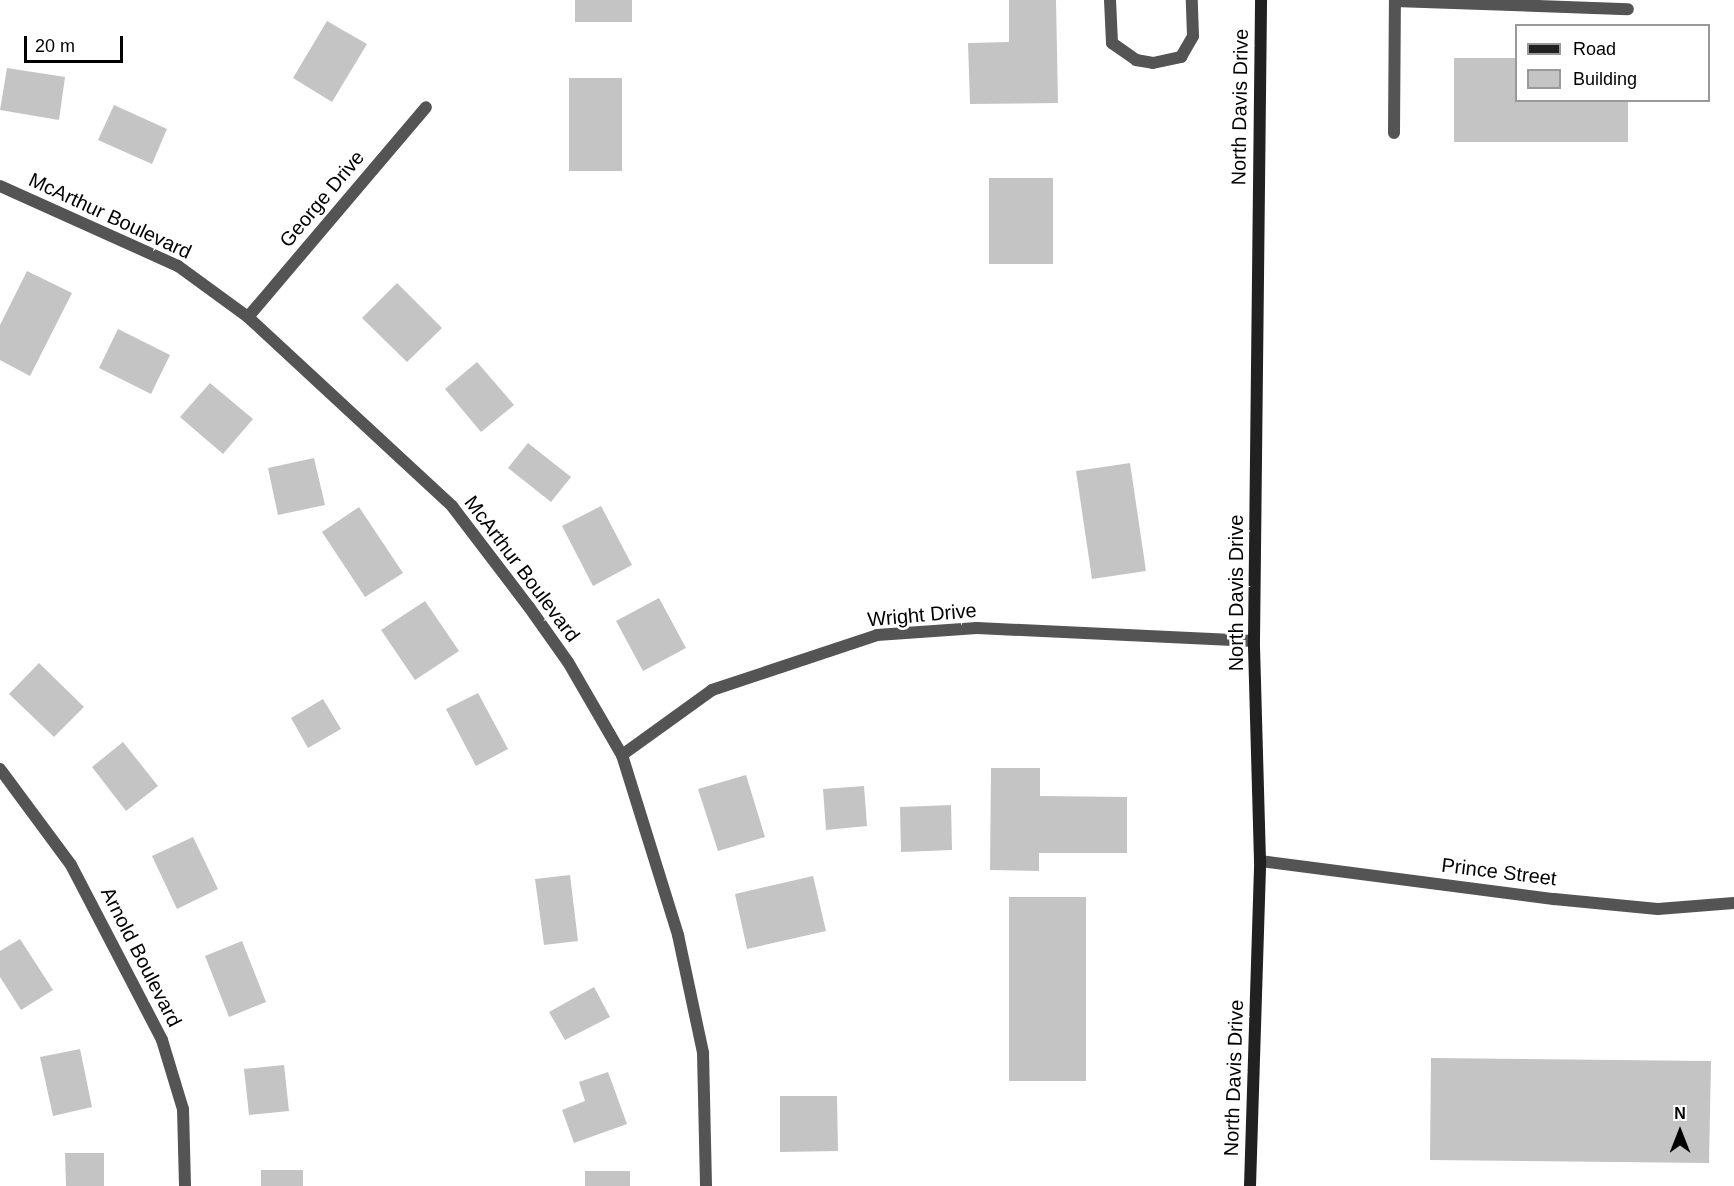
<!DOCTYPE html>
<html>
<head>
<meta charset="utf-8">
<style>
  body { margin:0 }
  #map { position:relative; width:1734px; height:1186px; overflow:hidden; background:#fff; font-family:Helvetica,sans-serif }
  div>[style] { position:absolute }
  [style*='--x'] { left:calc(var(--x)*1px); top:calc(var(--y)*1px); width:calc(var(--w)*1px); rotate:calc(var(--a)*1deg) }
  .building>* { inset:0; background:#c4c4c4 }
  .lane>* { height:12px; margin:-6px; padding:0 6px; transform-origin:6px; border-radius:6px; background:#545454 }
  .street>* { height:12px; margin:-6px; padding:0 6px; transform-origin:6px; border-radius:6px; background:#545454 }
  .secondary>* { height:12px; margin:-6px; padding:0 6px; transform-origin:6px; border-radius:6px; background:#212121 }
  span { translate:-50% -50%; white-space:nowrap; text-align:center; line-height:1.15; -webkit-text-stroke:5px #fff; paint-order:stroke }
  .street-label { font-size:20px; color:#000 }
  .legend { position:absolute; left:1515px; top:24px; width:195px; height:78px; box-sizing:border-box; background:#fff; border:2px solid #999; margin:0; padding:8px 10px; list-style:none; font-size:18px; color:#000 }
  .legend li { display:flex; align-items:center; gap:12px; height:30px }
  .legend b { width:30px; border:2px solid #999 }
  .north { position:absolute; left:1650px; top:1102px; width:60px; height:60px; -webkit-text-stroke:4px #fff; paint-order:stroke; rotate:0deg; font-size:16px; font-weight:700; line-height:24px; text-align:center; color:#000 }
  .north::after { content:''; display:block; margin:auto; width:21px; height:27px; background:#000; clip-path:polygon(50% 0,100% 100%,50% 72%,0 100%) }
  .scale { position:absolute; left:24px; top:36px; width:99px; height:27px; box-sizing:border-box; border:3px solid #000; border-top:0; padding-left:8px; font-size:18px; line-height:21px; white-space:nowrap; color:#000; -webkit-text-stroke:4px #fff; paint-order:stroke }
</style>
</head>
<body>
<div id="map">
  <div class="building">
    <div style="clip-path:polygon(575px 0,632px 0,632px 22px,575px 22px)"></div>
    <div style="clip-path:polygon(1009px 0,1056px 0,1058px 103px,970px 104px,968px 43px,1009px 42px)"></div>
    <div style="clip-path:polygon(327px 21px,367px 44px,332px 102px,293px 78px)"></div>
    <div style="clip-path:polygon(1454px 58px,1516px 58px,1516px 100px,1628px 100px,1628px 142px,1454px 142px)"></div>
    <div style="clip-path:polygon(7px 68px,65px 77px,59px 120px,0 110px)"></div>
    <div style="clip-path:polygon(569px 78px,622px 78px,622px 171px,569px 171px)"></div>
    <div style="clip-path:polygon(114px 105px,167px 129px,152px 164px,98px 140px)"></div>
    <div style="clip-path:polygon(989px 178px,1053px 178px,1053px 264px,989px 264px)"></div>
    <div style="clip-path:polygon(27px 271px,72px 293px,30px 376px,0 360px,0 325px)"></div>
    <div style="clip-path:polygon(397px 283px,442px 328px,407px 362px,362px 318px)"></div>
    <div style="clip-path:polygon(118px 329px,170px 355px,151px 394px,99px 368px)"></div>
    <div style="clip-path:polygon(477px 362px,514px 405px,481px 432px,445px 389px)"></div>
    <div style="clip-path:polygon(210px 383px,253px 419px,223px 454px,180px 417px)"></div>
    <div style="clip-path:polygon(528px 443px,571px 477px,551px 502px,508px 468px)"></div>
    <div style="clip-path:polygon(314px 458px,325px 505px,278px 515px,268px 468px)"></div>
    <div style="clip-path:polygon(1130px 463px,1146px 571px,1092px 579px,1076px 471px)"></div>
    <div style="clip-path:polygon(601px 506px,632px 565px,593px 586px,562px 526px)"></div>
    <div style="clip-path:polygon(359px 507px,403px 573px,365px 597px,322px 532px)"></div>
    <div style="clip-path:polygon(659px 598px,686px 648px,643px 671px,616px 621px)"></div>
    <div style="clip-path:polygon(425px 601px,459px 651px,415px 680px,381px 630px)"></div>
    <div style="clip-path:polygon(39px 663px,84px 707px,54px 737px,9px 694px)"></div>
    <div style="clip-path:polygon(478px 693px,508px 749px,476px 766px,446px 709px)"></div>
    <div style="clip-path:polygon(323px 699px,341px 729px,308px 748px,291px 718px)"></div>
    <div style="clip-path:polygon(123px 742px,158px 786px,126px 811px,92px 767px)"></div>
    <div style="clip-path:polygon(991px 768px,1040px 768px,1040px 796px,1127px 797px,1127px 853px,1039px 853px,1039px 871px,990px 870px)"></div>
    <div style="clip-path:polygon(746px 775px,765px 837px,718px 851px,698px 789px)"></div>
    <div style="clip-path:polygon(864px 786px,867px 826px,826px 830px,823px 789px)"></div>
    <div style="clip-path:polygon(951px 805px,952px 850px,901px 852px,900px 807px)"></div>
    <div style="clip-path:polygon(193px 837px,218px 889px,177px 909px,152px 856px)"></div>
    <div style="clip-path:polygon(570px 875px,578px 941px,544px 945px,535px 879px)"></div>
    <div style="clip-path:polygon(813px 876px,826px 931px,747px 949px,735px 894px)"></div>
    <div style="clip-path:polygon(1009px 897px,1086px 897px,1086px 1081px,1009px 1081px)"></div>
    <div style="clip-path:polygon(20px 939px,53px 990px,21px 1010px,0 977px,0 951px)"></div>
    <div style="clip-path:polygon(242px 941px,266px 1002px,229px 1017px,205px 956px)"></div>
    <div style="clip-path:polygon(594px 987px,610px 1017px,565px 1040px,549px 1012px)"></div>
    <div style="clip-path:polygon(80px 1049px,92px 1107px,53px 1116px,40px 1057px)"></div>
    <div style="clip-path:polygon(1431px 1058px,1711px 1061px,1709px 1163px,1430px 1160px)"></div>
    <div style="clip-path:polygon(284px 1065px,289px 1111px,249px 1115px,244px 1069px)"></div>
    <div style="clip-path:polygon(608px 1072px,627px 1124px,574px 1143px,562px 1110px,585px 1101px,579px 1082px)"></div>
    <div style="clip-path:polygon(780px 1096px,837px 1096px,838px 1151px,780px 1152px)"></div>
    <div style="clip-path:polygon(65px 1153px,104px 1153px,104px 1186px,66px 1186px)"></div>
    <div style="clip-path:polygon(261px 1170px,303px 1170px,303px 1186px,261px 1186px)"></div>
    <div style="clip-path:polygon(585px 1171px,630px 1171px,630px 1186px,585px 1186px)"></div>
  </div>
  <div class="lane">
    <div style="--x:1110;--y:0;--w:43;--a:87.3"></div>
    <div style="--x:1112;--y:43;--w:29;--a:35"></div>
    <div style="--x:1136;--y:60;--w:17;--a:10"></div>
    <div style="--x:1153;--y:63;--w:29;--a:-12"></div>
    <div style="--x:1181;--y:57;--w:24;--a:-60"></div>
    <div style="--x:1193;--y:36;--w:36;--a:-92"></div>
    <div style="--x:1395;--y:1;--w:233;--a:2"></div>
    <div style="--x:1394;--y:133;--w:133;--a:-89.6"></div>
  </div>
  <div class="street">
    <div style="--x:0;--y:186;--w:195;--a:24.2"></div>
    <div style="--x:178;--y:266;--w:87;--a:36.1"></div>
    <div style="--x:248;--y:317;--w:278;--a:42.8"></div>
    <div style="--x:452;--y:506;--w:127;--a:52.7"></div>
    <div style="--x:529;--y:607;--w:67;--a:54.7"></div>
    <div style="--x:568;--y:662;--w:108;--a:59.9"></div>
    <div style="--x:622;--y:755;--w:189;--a:72.7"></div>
    <div style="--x:678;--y:935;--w:121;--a:78"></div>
    <div style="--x:703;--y:1053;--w:133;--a:88.7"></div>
    <div style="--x:248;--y:317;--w:275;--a:-49.7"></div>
    <div style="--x:622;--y:755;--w:111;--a:-35.8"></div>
    <div style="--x:712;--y:690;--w:174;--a:-18.4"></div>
    <div style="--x:877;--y:635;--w:100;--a:-4"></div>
    <div style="--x:977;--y:628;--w:277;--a:2.7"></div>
    <div style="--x:0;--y:769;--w:119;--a:53.5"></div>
    <div style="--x:71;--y:865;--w:197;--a:62.5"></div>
    <div style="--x:162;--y:1040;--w:72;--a:73.1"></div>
    <div style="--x:183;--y:1109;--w:77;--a:88.5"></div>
    <div style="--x:1260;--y:861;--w:296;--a:7.4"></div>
    <div style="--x:1554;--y:899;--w:104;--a:5.5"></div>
    <div style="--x:1658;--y:909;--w:76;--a:-4.5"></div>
  </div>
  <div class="secondary">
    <div style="--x:1250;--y:1186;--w:325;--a:-88.2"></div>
    <div style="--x:1260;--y:861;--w:220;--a:-91.6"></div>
    <div style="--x:1254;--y:641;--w:641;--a:-89.37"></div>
  </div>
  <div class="street-label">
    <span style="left:1240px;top:107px;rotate:-89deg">North Davis Drive</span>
    <span style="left:322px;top:199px;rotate:-50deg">George Drive</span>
    <span style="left:110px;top:216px;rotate:25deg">McArthur Boulevard</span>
    <span style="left:522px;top:569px;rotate:53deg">McArthur Boulevard</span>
    <span style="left:1236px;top:593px;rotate:-90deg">North Davis Drive</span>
    <span style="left:922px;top:615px;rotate:-5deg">Wright Drive</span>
    <span style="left:1499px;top:872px;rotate:7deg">Prince Street</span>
    <span style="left:141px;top:957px;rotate:63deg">Arnold Boulevard</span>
    <span style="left:1234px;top:1078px;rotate:-88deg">North Davis Drive</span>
  </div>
  <ul class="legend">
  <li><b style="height:8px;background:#212121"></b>Road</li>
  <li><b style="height:16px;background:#c4c4c4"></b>Building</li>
  </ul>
  <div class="north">N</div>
  <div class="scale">20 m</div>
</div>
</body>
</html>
